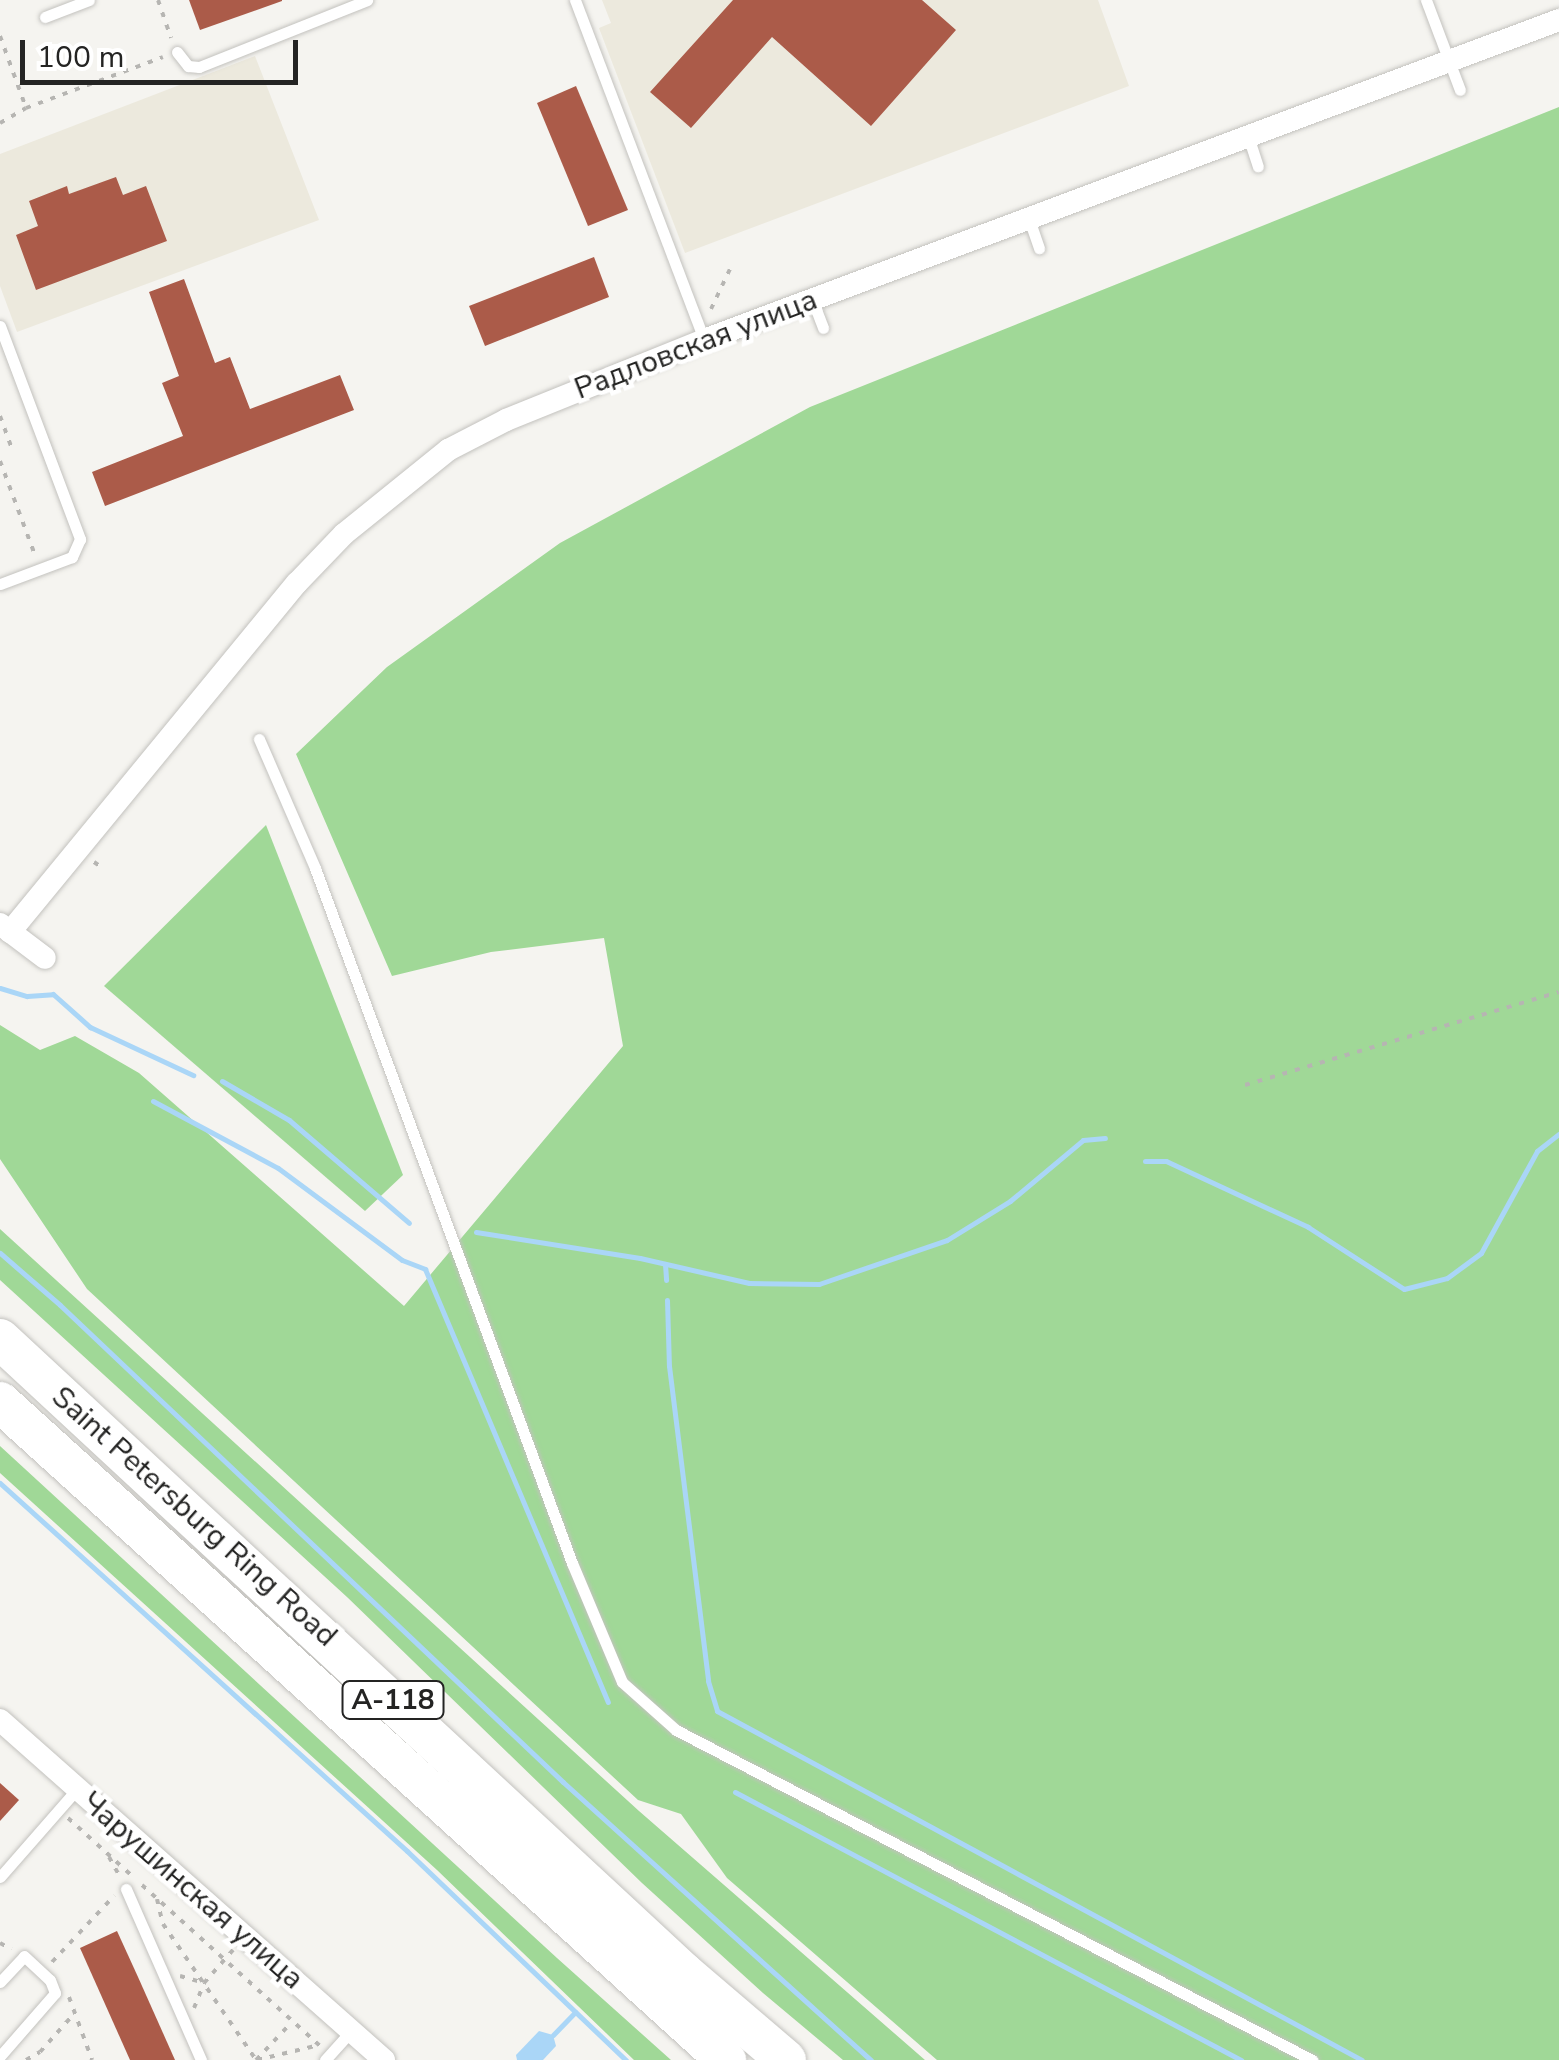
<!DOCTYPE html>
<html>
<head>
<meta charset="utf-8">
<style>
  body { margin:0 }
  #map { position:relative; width:1559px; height:2060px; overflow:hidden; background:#f5f4f0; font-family:"Nunito Sans",sans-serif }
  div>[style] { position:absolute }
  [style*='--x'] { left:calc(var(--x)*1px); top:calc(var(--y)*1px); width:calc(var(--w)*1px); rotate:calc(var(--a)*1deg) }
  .built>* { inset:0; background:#ece9dd }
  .green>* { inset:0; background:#a0d897 }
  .water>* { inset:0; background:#aad6f7 }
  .stream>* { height:5px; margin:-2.5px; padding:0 2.5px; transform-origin:2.5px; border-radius:2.5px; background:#aad6f7 }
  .building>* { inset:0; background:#ab5b49 }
  .path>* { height:4px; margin-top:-2px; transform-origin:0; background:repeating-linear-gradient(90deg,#b6b5b2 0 5px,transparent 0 13px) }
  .roads { filter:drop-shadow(0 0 2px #c3c2be) drop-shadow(0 0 2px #c3c2be) }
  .service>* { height:11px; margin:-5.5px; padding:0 5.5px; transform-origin:5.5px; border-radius:5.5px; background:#fff }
  .minor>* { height:22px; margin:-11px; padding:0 11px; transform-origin:11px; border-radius:11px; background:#fff }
  .motorway>* { height:40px; margin:-20px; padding:0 20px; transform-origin:20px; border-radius:20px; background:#fff }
  span { translate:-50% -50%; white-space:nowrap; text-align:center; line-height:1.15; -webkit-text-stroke:9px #fff; paint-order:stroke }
  .shield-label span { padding:2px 8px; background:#fff; border:2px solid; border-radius:8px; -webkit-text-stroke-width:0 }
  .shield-label { font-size:28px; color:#242423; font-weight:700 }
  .street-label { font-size:30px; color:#242423 }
  .scale { position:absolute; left:20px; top:40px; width:278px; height:45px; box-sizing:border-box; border:5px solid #242423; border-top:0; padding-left:12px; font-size:30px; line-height:35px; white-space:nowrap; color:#242423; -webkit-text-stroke:8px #fff; paint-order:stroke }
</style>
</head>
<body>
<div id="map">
  <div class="built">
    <div style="clip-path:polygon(602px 0,1098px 0,1129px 86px,685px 253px,599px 28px,611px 23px)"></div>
    <div style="clip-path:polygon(255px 56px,319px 220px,17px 332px,0 286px,0 154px)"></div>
  </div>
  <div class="green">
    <div style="clip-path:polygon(1559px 107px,1559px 2060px,937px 2060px,727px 1878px,681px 1814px,638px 1800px,87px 1289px,0 1159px,0 1025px,40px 1050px,75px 1036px,139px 1073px,404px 1306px,623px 1046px,604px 938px,491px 952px,392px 976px,296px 754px,387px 667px,560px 543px,810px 407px)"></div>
    <div style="clip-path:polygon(266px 825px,403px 1175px,365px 1211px,104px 986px)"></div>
    <div style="clip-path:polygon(0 1229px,639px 1811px,925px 2060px,843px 2060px,763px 1993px,642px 1883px,347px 1597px,0 1280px)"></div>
    <div style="clip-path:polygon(0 1446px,557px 1958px,671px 2060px,634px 2060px,437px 1870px,0 1473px)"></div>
  </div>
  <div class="water">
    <div style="clip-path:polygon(539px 2031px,553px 2035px,556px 2046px,543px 2060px,517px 2060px,516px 2055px)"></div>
  </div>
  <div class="stream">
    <div style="--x:0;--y:988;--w:28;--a:17"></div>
    <div style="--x:27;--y:996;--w:26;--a:-4"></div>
    <div style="--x:53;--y:994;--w:50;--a:41.7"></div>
    <div style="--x:90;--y:1027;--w:114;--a:25"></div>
    <div style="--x:222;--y:1081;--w:78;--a:30.2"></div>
    <div style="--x:289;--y:1120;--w:158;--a:40.6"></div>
    <div style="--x:153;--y:1101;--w:142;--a:28.2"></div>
    <div style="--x:278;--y:1168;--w:154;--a:36.6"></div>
    <div style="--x:402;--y:1260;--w:25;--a:21"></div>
    <div style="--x:425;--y:1269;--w:470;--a:67.1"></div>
    <div style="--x:1145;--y:1161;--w:21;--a:0"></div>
    <div style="--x:1166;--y:1161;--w:157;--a:24.9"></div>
    <div style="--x:1308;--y:1227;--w:114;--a:32.9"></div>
    <div style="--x:1404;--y:1289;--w:44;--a:-14.3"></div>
    <div style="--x:1447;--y:1278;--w:42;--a:-36.3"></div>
    <div style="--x:1481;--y:1253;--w:116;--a:-61.2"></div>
    <div style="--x:1537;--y:1151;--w:28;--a:-38"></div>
    <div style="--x:476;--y:1232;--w:166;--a:9"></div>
    <div style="--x:640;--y:1258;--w:112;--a:12.9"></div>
    <div style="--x:749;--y:1283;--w:70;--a:0.8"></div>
    <div style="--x:819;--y:1284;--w:135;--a:-19"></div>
    <div style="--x:947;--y:1240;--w:74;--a:-31.8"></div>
    <div style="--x:1010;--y:1201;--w:95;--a:-39.9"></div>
    <div style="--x:1083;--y:1140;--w:22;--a:-5"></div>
    <div style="--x:0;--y:1253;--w:79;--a:40.9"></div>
    <div style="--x:60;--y:1305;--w:693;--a:43.48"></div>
    <div style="--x:563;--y:1782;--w:415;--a:42.1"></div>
    <div style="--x:665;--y:1264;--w:16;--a:86"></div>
    <div style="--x:667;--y:1300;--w:66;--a:88.3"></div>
    <div style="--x:669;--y:1366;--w:317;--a:82.9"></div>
    <div style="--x:708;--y:1681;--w:31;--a:73"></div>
    <div style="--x:717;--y:1711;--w:733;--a:28.42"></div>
    <div style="--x:0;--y:1483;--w:549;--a:42.12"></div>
    <div style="--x:407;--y:1851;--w:303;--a:43.7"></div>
    <div style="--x:735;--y:1792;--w:573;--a:27.91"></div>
    <div style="--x:553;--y:2035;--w:32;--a:-46"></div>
  </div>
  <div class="building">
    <div style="clip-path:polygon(189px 0,282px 0,282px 1px,200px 30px)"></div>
    <div style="clip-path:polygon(733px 0,922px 0,956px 30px,871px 126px,772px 37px,691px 128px,650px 92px)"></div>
    <div style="clip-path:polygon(576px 86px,628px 210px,588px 226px,537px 103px)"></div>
    <div style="clip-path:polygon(116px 177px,123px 195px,146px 186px,167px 241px,36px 290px,16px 235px,38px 226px,29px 201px,67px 186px,69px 194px)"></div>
    <div style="clip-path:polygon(594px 257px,609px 297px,485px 346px,469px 306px)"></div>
    <div style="clip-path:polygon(184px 279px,215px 363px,230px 357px,250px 409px,340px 375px,354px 410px,105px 506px,92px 472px,183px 436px,162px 383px,179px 376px,149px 292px)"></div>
    <div style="clip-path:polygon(0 1783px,19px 1800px,0 1821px)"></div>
    <div style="clip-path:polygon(117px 1931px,138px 1977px,175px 2060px,130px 2060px,80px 1948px)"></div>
  </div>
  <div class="path">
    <div style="--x:158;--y:0;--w:40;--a:71.1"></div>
    <div style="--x:0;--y:36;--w:77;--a:70.1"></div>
    <div style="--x:26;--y:108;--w:146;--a:-20.4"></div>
    <div style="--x:0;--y:123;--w:30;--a:-30"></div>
    <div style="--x:711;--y:309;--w:44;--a:-64.6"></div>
    <div style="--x:0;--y:416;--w:37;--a:70"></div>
    <div style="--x:0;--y:461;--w:100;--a:69.6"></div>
    <div style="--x:94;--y:862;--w:12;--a:35"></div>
    <div style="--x:1245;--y:1085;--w:327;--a:-16.5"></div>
    <div style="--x:68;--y:1818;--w:85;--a:42.1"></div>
    <div style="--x:109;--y:1857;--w:21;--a:61"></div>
    <div style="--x:142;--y:1885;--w:240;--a:42.1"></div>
    <div style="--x:157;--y:1899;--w:26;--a:77"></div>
    <div style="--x:163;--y:1924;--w:165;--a:55.6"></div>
    <div style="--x:0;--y:1943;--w:13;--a:29"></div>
    <div style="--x:52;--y:1962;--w:91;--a:-46.8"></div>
    <div style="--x:180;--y:1976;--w:25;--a:16"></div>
    <div style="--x:69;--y:1997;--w:67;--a:69.9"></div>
    <div style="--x:194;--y:2008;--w:27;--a:-68"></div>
    <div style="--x:204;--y:1983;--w:44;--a:-48.7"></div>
    <div style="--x:26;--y:2060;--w:16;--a:-30"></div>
    <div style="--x:40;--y:2052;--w:48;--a:-48.4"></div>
    <div style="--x:256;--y:2060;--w:51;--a:-46.6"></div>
    <div style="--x:257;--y:2060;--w:64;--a:-13.6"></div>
  </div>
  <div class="roads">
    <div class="service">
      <div style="--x:575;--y:0;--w:364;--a:69.2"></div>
      <div style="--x:1426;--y:0;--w:96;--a:69.3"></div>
      <div style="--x:45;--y:17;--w:47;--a:-21.1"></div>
      <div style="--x:177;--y:52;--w:18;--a:52"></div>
      <div style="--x:188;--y:66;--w:11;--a:5"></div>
      <div style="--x:199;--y:67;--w:181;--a:-21.7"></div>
      <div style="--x:1248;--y:136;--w:32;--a:72"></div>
      <div style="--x:1029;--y:219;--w:31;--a:71"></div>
      <div style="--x:812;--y:299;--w:31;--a:69"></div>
      <div style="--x:0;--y:326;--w:228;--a:69.4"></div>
      <div style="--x:80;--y:539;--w:20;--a:114"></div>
      <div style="--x:72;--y:557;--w:77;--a:159.4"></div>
      <div style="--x:259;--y:739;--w:141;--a:66.5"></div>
      <div style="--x:315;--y:868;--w:741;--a:69.71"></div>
      <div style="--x:572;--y:1563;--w:129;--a:67.2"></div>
      <div style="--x:622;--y:1682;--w:72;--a:41.6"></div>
      <div style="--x:676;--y:1730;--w:717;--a:27.42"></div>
      <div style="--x:0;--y:1877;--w:117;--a:-48.8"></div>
      <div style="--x:126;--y:1889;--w:187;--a:66.3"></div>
      <div style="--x:0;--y:1982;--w:35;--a:-47"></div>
      <div style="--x:24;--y:1956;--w:35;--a:43"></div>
      <div style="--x:50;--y:1980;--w:14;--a:69"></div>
      <div style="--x:55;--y:1993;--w:84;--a:131.1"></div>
      <div style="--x:325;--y:2060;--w:39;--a:-48"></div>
    </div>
    <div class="minor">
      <div style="--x:0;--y:924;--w:56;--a:37.1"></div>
      <div style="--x:10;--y:932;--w:452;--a:-50.6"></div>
      <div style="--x:297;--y:583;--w:68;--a:-46.2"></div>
      <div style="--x:344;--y:534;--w:134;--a:-38.9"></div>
      <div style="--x:448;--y:450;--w:65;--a:-27.3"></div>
      <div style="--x:506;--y:420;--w:214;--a:-22"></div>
      <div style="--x:704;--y:340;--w:913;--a:-20.52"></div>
      <div style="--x:0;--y:1720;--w:513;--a:41.52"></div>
    </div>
    <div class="motorway">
      <div style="--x:0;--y:1339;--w:933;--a:42.83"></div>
      <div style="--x:684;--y:1973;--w:134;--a:40.5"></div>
      <div style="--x:0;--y:1402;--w:980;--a:42.19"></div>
    </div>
  </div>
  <div class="shield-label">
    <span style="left:393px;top:1700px">А-118</span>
  </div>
  <div class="street-label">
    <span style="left:696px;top:345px;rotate:-21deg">Радловская улица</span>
    <span style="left:194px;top:1517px;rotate:42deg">Saint Petersburg Ring Road</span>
    <span style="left:192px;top:1891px;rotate:41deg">Чарушинская улица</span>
  </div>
  <div class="scale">100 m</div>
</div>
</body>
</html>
